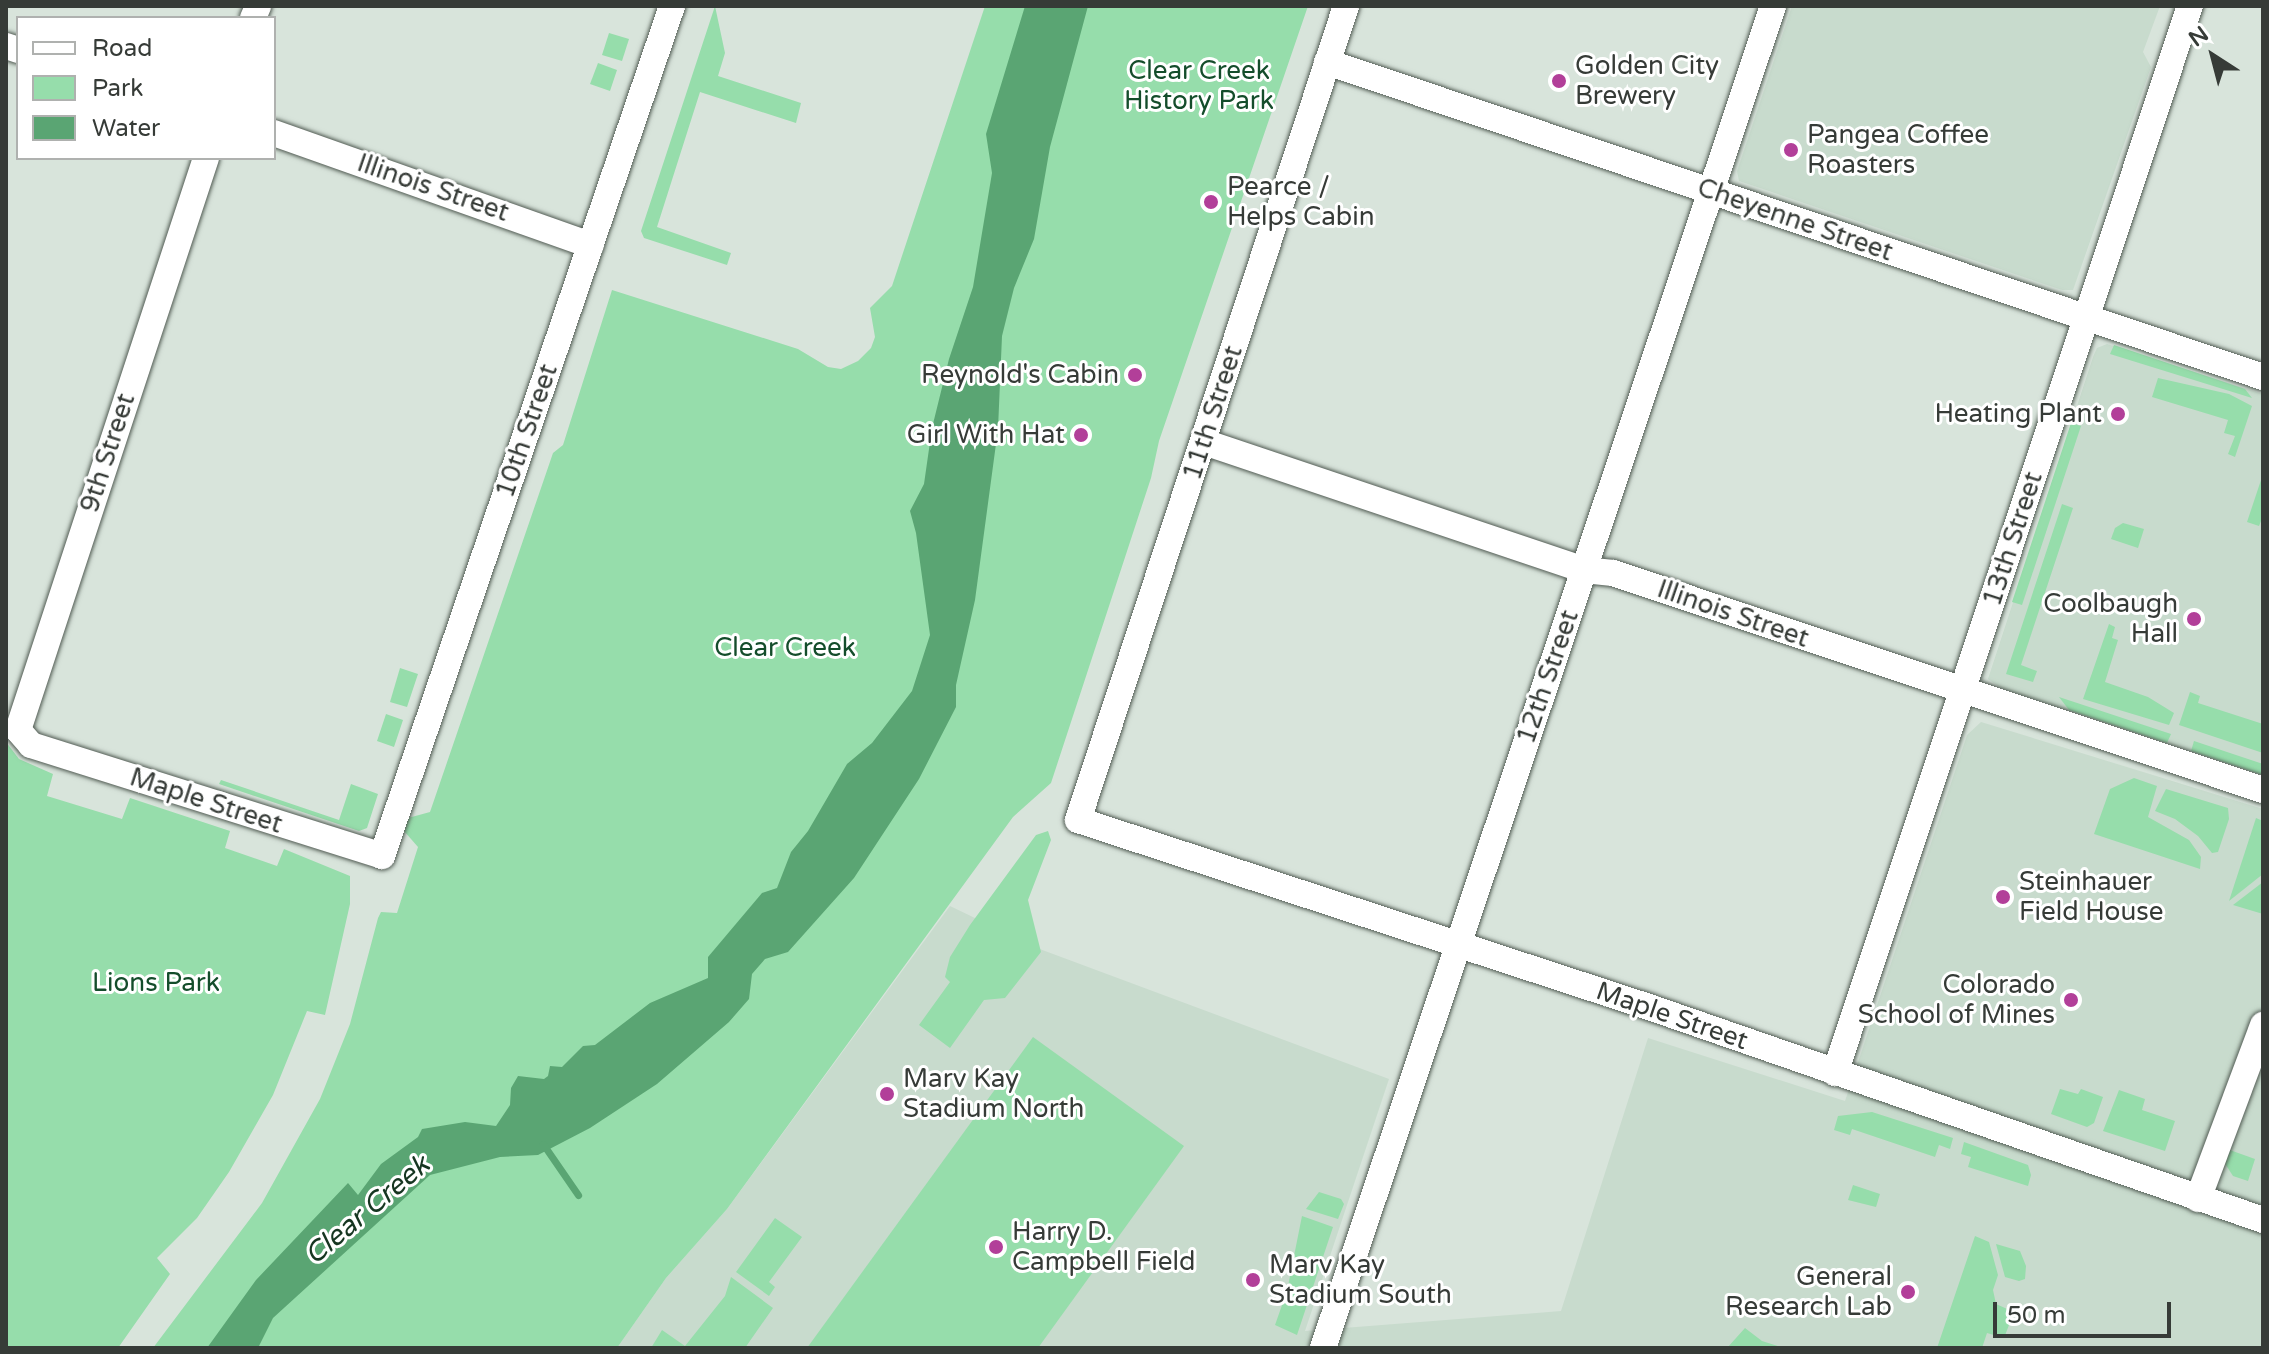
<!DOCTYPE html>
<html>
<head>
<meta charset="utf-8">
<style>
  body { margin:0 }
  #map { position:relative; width:2269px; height:1354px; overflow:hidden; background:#d8e4db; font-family:"Varela Round",sans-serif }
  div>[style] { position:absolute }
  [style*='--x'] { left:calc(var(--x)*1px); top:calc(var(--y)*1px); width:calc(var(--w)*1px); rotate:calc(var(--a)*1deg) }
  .built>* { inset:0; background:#c8dbcd }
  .green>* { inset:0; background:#96ddab }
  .water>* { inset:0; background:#5aa573 }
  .stream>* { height:7px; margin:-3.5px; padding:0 3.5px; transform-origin:3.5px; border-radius:3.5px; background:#5aa573 }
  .roads { filter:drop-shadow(0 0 2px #515b53) drop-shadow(0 0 2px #515b53) }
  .minor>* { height:26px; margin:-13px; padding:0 13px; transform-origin:13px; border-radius:13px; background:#fff }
  .dots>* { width:22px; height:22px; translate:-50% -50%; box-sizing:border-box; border:4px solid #fff; border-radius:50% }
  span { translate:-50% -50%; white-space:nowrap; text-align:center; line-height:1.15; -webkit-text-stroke:6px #fff; paint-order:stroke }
  .poi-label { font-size:26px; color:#363b37 }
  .left { translate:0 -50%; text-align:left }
  .right { translate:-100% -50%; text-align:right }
  .park-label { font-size:26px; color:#144d2b }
  .street-label { font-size:26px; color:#363b37 }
  .water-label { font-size:28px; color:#163621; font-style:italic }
  .frame { position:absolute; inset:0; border:8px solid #363b37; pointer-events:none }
  .legend { position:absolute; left:16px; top:16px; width:260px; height:144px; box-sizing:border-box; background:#fff; border:2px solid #afb1af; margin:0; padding:10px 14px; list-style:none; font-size:24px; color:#363b37 }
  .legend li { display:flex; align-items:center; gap:16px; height:40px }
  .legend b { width:40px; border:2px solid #afb1af }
  .north { position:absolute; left:2173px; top:16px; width:80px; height:80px; -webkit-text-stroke:6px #fff; paint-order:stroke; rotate:324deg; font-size:22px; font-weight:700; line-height:32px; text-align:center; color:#363b37 }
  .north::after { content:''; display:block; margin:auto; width:28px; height:36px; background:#363b37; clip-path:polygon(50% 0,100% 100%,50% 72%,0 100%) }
  .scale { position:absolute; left:1993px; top:1302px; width:178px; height:36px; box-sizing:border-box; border:4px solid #363b37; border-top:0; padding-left:10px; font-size:24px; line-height:28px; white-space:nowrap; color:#363b37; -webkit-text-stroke:6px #fff; paint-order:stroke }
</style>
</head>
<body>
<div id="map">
  <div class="built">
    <div style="clip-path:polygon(1792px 6px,2160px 6px,2143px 52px,2151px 67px,2073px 290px,2062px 290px,1739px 181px,1737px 171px)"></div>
    <div style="clip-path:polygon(2107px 344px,2263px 394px,2263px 775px,2001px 688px,1988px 679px,2093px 357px,2097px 348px)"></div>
    <div style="clip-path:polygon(1981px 722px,2263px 809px,2263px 1348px,617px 1348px,666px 1278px,727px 1209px,950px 906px,1037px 948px,1389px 1079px,1305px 1331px,1561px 1311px,1648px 1038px,1845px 1101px,1967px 735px)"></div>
  </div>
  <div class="green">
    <div style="clip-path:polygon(715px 6px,725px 53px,718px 76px,801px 103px,796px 123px,700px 92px,657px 227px,731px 253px,727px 265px,644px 238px,641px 231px)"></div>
    <div style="clip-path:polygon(985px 6px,1308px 6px,1159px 441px,1151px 478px,1051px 783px,1013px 817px,727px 1209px,666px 1278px,617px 1348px,153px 1348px,262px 1203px,320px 1099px,350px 1024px,378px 918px,381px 912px,397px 913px,418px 847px,404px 831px,408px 818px,430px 812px,553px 453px,563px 445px,612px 290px,798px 349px,828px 367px,841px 369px,858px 361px,871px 348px,875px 337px,870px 308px,892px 286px)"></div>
    <div style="clip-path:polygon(609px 33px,629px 39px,622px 61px,602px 55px)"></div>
    <div style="clip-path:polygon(598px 63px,617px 70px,610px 91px,590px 84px)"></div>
    <div style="clip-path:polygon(2114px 345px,2245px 389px,2252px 398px,2110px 354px)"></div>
    <div style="clip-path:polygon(2158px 378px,2229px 394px,2252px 406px,2235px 457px,2228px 454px,2235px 436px,2224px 433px,2228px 420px,2152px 397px)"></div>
    <div style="clip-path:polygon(2071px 423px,2081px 426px,2022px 605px,2012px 602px)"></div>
    <div style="clip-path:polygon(2263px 474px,2263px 516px,2259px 526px,2247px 522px)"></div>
    <div style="clip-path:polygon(2062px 504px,2073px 508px,2021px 665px,2037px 671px,2033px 682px,2006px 674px)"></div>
    <div style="clip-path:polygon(2123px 523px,2144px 529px,2138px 548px,2111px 539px,2115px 528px)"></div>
    <div style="clip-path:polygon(2109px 624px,2115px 627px,2112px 638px,2118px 640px,2105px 682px,2148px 697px,2174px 713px,2169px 725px,2083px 699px)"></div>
    <div style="clip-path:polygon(400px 668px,418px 674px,407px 707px,390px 702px)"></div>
    <div style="clip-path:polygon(2190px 692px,2200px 696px,2198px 703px,2263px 724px,2263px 753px,2179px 725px)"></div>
    <div style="clip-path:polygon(2059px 697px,2171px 734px,2167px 743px,2069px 710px)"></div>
    <div style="clip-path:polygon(386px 714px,403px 720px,394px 747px,377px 741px)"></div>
    <div style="clip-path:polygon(2194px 741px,2263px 764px,2263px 775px,2191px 751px)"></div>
    <div style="clip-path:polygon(6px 742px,19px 759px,53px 774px,47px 796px,122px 819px,130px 798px,230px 831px,225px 848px,277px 866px,284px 849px,350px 876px,350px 904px,325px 1015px,307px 1011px,273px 1095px,229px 1172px,197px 1218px,157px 1258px,170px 1274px,118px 1348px,6px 1348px)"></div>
    <div style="clip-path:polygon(2134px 778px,2157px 786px,2148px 817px,2189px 840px,2201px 857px,2200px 869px,2094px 834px,2110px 789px)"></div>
    <div style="clip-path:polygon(221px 780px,339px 820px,351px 784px,378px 794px,367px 828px,359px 831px,219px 784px)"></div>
    <div style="clip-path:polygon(2166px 789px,2228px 808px,2229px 819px,2218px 852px,2212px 853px,2198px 836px,2175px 819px,2155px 811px)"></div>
    <div style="clip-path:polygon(2256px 818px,2263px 821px,2263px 874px,2229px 901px)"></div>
    <div style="clip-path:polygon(1048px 831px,1051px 840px,1028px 900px,1041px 952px,1005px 998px,984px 1000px,950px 1048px,919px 1025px,950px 982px,945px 977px,950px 957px,970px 925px,1036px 835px)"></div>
    <div style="clip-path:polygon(2263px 882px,2263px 914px,2233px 905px)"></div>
    <div style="clip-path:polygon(1033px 1037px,1184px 1146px,1038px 1348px,807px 1348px)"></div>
    <div style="clip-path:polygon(2060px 1089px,2078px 1094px,2081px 1089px,2103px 1097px,2094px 1123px,2087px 1127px,2051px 1114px)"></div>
    <div style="clip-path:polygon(2119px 1090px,2145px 1099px,2142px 1110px,2175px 1121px,2165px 1151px,2103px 1131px)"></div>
    <div style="clip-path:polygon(1872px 1112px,1953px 1138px,1950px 1149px,1939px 1145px,1935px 1157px,1852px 1129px,1850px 1135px,1834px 1130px,1838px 1116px)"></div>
    <div style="clip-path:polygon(1964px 1142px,2028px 1165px,2031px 1175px,2028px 1186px,1968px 1167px,1971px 1157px,1961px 1154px)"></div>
    <div style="clip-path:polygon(2227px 1149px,2255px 1159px,2248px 1181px,2233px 1176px,2222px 1159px)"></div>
    <div style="clip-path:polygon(1853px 1185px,1880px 1194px,1876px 1207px,1848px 1200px)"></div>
    <div style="clip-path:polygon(1319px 1192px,1341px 1199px,1344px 1204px,1338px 1219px,1306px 1209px)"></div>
    <div style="clip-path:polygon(1302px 1216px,1333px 1227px,1297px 1335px,1275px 1325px,1287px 1291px)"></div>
    <div style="clip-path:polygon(775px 1218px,802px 1237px,769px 1282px,775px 1287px,769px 1296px,736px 1272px)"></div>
    <div style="clip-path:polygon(1975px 1236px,1989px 1242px,1998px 1275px,1993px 1290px,1996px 1304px,2014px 1312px,2004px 1338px,1987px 1333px,1982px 1348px,1937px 1348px)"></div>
    <div style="clip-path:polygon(1996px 1244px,2020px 1251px,2026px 1266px,2025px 1279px,2019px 1281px,2005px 1277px)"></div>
    <div style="clip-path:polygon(731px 1277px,773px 1308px,745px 1348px,651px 1348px,662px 1330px,685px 1346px,725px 1296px)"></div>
    <div style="clip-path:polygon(1745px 1328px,1762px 1341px,1784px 1348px,1727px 1348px)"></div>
  </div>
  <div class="water">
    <div style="clip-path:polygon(1025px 6px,1088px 6px,1050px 147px,1034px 239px,1014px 288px,1002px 336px,998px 429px,975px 600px,956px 685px,956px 707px,919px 779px,854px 878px,788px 952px,765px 959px,752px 974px,749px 999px,729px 1022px,657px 1084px,590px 1128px,538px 1155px,500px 1157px,430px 1175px,273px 1318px,258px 1348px,207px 1348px,256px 1280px,348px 1183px,358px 1195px,381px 1164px,418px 1137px,422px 1129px,465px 1122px,496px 1126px,510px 1105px,511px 1088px,518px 1076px,544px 1079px,548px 1076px,550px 1066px,562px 1067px,583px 1046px,595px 1045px,650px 1003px,708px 978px,708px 957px,762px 893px,777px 888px,791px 852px,808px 831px,847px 764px,872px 743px,912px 691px,930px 635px,916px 533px,910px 511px,924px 484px,932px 428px,949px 359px,973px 287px,992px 173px,986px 134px)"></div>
  </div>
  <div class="stream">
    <div style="--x:543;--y:1144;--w:62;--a:55.5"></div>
  </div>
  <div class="roads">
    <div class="minor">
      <div style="--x:1346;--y:6;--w:857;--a:108.22"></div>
      <div style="--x:1078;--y:820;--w:601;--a:18.13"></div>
      <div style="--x:1649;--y:1007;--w:650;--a:19.13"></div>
      <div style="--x:253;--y:18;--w:13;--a:-67"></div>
      <div style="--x:6;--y:46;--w:13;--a:18"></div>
      <div style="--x:1327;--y:62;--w:988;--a:18.6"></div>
      <div style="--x:274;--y:133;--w:336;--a:19.5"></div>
      <div style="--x:206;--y:158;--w:602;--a:108.19"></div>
      <div style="--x:18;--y:730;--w:20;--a:49"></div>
      <div style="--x:31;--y:745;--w:368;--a:17.5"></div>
      <div style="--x:382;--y:856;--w:898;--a:-71.16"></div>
      <div style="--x:1204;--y:442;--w:401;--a:18.6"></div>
      <div style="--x:1584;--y:570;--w:29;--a:6"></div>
      <div style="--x:1613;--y:573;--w:685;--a:18.46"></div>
      <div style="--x:1835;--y:1073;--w:1125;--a:-71.6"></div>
      <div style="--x:2198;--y:1199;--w:186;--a:-69.5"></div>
      <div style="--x:1323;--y:1348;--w:1415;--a:-71.46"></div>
    </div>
  </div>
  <div class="dots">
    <div style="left:1559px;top:81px;background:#b23f99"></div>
    <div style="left:1791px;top:150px;background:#b23f99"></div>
    <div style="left:1211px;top:202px;background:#b23f99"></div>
    <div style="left:1135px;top:375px;background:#b23f99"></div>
    <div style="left:2118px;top:414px;background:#b23f99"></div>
    <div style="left:1081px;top:435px;background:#b23f99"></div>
    <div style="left:2194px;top:619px;background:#b23f99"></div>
    <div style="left:2003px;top:897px;background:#b23f99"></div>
    <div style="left:2071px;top:1000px;background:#b23f99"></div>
    <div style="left:887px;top:1094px;background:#b23f99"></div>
    <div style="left:996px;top:1247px;background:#b23f99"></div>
    <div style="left:1253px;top:1280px;background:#b23f99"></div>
    <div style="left:1908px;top:1292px;background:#b23f99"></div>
  </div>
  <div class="poi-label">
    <span class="left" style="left:1575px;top:81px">Golden City<br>Brewery</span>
    <span class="left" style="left:1807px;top:150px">Pangea Coffee<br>Roasters</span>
    <span class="left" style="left:1227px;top:202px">Pearce /<br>Helps Cabin</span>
    <span class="right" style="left:1119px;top:375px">Reynold's Cabin</span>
    <span class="right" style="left:2102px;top:414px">Heating Plant</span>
    <span class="right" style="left:1065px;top:435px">Girl With Hat</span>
    <span class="right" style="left:2178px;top:619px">Coolbaugh<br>Hall</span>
    <span class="left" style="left:2019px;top:897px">Steinhauer<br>Field House</span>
    <span class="right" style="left:2055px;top:1000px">Colorado<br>School of Mines</span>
    <span class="left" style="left:903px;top:1094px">Marv Kay<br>Stadium North</span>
    <span class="left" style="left:1012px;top:1247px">Harry D.<br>Campbell Field</span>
    <span class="left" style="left:1269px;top:1280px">Marv Kay<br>Stadium South</span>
    <span class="right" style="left:1892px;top:1292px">General<br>Research Lab</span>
  </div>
  <div class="park-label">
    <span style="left:1199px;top:86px">Clear Creek<br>History Park</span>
    <span style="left:785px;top:648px">Clear Creek</span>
    <span style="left:156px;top:983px">Lions Park</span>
  </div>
  <div class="street-label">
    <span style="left:433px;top:188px;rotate:19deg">Illinois Street</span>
    <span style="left:1795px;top:220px;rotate:19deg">Cheyenne Street</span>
    <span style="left:1213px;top:413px;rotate:-72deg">11th Street</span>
    <span style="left:527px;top:431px;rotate:-71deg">10th Street</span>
    <span style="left:108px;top:453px;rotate:-72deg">9th Street</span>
    <span style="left:2013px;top:539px;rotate:-72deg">13th Street</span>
    <span style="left:1733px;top:614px;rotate:19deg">Illinois Street</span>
    <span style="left:1548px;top:677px;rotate:-71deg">12th Street</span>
    <span style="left:206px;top:801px;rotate:18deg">Maple Street</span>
    <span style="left:1672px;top:1016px;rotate:19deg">Maple Street</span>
  </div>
  <div class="water-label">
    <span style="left:367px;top:1210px;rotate:-40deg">Clear Creek</span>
  </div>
  <div class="frame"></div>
  <ul class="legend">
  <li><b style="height:10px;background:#fff"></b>Road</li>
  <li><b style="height:22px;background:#96ddab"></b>Park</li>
  <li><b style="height:22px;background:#5aa573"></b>Water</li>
  </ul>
  <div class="north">N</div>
  <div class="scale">50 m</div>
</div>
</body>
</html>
